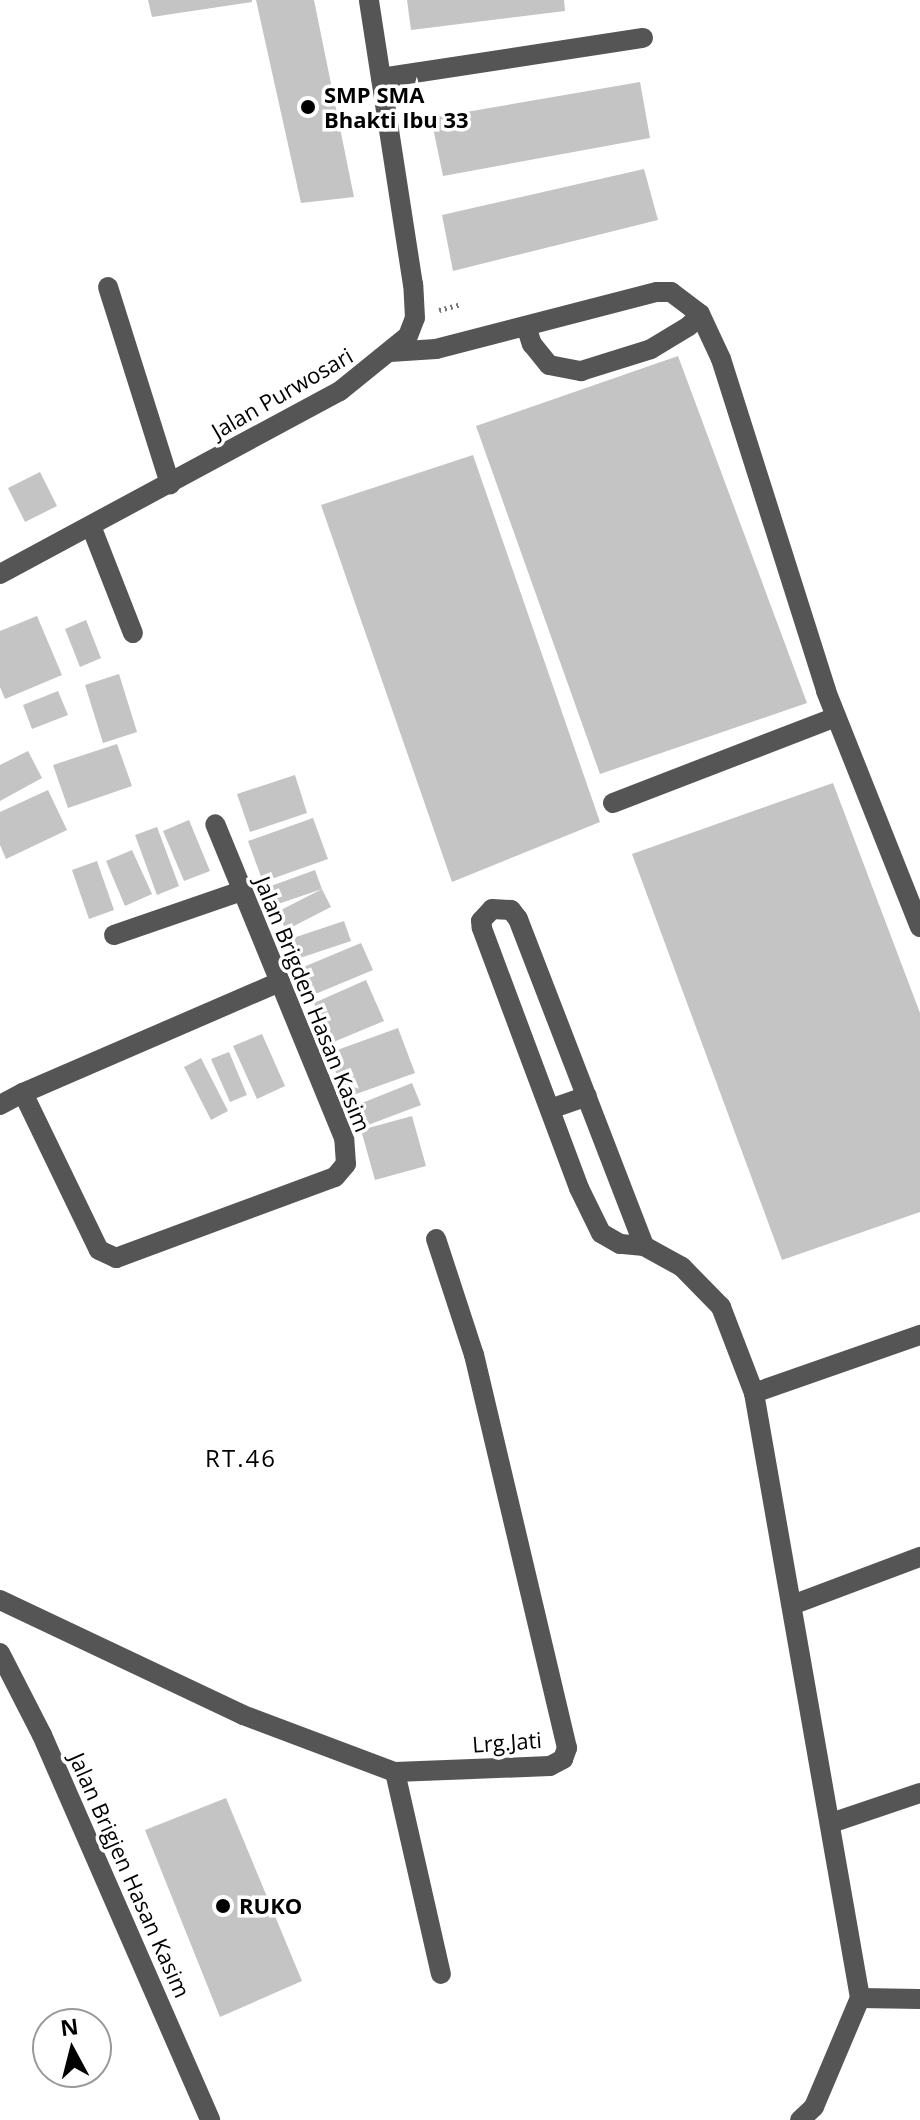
<!DOCTYPE html>
<html>
<head>
<meta charset="utf-8">
<style>
  body { margin:0 }
  #map { position:relative; width:920px; height:2120px; overflow:hidden; background:#fff; font-family:"Open Sans",sans-serif }
  div>[style] { position:absolute }
  [style*='--x'] { left:calc(var(--x)*1px); top:calc(var(--y)*1px); width:calc(var(--w)*1px); rotate:calc(var(--a)*1deg) }
  .building>* { inset:0; background:#c4c4c4 }
  .path>* { height:5px; margin-top:-2.5px; transform-origin:0; background:repeating-linear-gradient(90deg,#777 0 2px,transparent 0 6px) }
  .minor>* { height:20px; margin:-10px; padding:0 10px; transform-origin:10px; border-radius:10px; background:#555 }
  .dots>* { width:22px; height:22px; translate:-50% -50%; box-sizing:border-box; border:4px solid #fff; border-radius:50% }
  span { translate:-50% -50%; white-space:nowrap; text-align:center; line-height:1.15; -webkit-text-stroke:7px #fff; paint-order:stroke }
  .poi-label { font-size:22px; color:#000; font-weight:700 }
  .left { translate:0 -50%; text-align:left }
  .street-label { font-size:22px; color:#000 }
  .neighbourhood-label { font-size:24px; color:#000; letter-spacing:2px }
  .north { position:absolute; left:32px; top:2008px; width:80px; height:80px; box-sizing:border-box; background:#fff; border:2px solid #999; border-radius:50%; rotate:353deg; font-size:22px; font-weight:700; line-height:32px; text-align:center; color:#000 }
  .north::after { content:''; display:block; margin:auto; width:28px; height:36px; background:#000; clip-path:polygon(50% 0,100% 100%,50% 72%,0 100%) }
</style>
</head>
<body>
<div id="map">
  <div class="building">
    <div style="clip-path:polygon(148px 0,252px 0,252px 2px,152px 17px)"></div>
    <div style="clip-path:polygon(256px 0,314px 0,354px 197px,301px 203px)"></div>
    <div style="clip-path:polygon(407px 0,564px 0,565px 11px,411px 30px)"></div>
    <div style="clip-path:polygon(640px 82px,650px 138px,443px 176px,431px 118px)"></div>
    <div style="clip-path:polygon(644px 169px,658px 220px,453px 271px,442px 215px)"></div>
    <div style="clip-path:polygon(678px 356px,807px 703px,600px 774px,476px 426px)"></div>
    <div style="clip-path:polygon(473px 455px,600px 822px,452px 882px,321px 505px)"></div>
    <div style="clip-path:polygon(40px 472px,57px 506px,25px 522px,8px 488px)"></div>
    <div style="clip-path:polygon(37px 616px,62px 675px,5px 699px,0 687px,0 631px)"></div>
    <div style="clip-path:polygon(86px 620px,101px 658px,80px 667px,65px 629px)"></div>
    <div style="clip-path:polygon(119px 674px,137px 732px,103px 743px,85px 685px)"></div>
    <div style="clip-path:polygon(58px 691px,68px 715px,32px 729px,23px 705px)"></div>
    <div style="clip-path:polygon(117px 744px,132px 786px,68px 808px,53px 765px)"></div>
    <div style="clip-path:polygon(28px 751px,42px 778px,0 801px,0 765px)"></div>
    <div style="clip-path:polygon(295px 775px,307px 813px,250px 832px,237px 794px)"></div>
    <div style="clip-path:polygon(833px 783px,920px 1013px,920px 1212px,782px 1260px,632px 854px)"></div>
    <div style="clip-path:polygon(48px 790px,67px 830px,6px 859px,0 845px,0 812px)"></div>
    <div style="clip-path:polygon(313px 818px,328px 859px,263px 882px,248px 841px)"></div>
    <div style="clip-path:polygon(189px 820px,210px 871px,184px 881px,163px 831px)"></div>
    <div style="clip-path:polygon(157px 827px,179px 886px,157px 895px,135px 835px)"></div>
    <div style="clip-path:polygon(132px 850px,152px 894px,125px 906px,106px 861px)"></div>
    <div style="clip-path:polygon(97px 861px,114px 910px,89px 919px,72px 870px)"></div>
    <div style="clip-path:polygon(315px 870px,322px 889px,278px 904px,271px 886px)"></div>
    <div style="clip-path:polygon(322px 889px,331px 907px,286px 930px,277px 912px)"></div>
    <div style="clip-path:polygon(344px 921px,351px 941px,300px 958px,293px 938px)"></div>
    <div style="clip-path:polygon(361px 943px,373px 970px,313px 995px,301px 968px)"></div>
    <div style="clip-path:polygon(366px 980px,384px 1021px,331px 1043px,314px 1003px)"></div>
    <div style="clip-path:polygon(398px 1028px,415px 1073px,345px 1098px,329px 1053px)"></div>
    <div style="clip-path:polygon(262px 1034px,285px 1086px,257px 1099px,233px 1046px)"></div>
    <div style="clip-path:polygon(229px 1052px,247px 1095px,230px 1102px,211px 1059px)"></div>
    <div style="clip-path:polygon(201px 1058px,228px 1111px,211px 1120px,184px 1067px)"></div>
    <div style="clip-path:polygon(412px 1083px,421px 1105px,360px 1128px,352px 1107px)"></div>
    <div style="clip-path:polygon(412px 1116px,426px 1166px,375px 1180px,361px 1130px)"></div>
    <div style="clip-path:polygon(226px 1798px,302px 1981px,220px 2017px,145px 1830px)"></div>
  </div>
  <div class="path">
    <div style="--x:439;--y:310;--w:23;--a:-15"></div>
  </div>
  <div class="minor">
    <div style="--x:381;--y:78;--w:265;--a:-8.7"></div>
    <div style="--x:108;--y:287;--w:207;--a:72.5"></div>
    <div style="--x:526;--y:326;--w:19;--a:72"></div>
    <div style="--x:532;--y:344;--w:27;--a:51"></div>
    <div style="--x:549;--y:365;--w:33;--a:11"></div>
    <div style="--x:581;--y:371;--w:73;--a:-17.4"></div>
    <div style="--x:651;--y:349;--w:44;--a:-31.2"></div>
    <div style="--x:689;--y:326;--w:16;--a:-47"></div>
    <div style="--x:390;--y:352;--w:46;--a:-3.7"></div>
    <div style="--x:436;--y:349;--w:228;--a:-14.5"></div>
    <div style="--x:657;--y:292;--w:14;--a:0"></div>
    <div style="--x:671;--y:292;--w:36;--a:37"></div>
    <div style="--x:700;--y:314;--w:50;--a:65"></div>
    <div style="--x:721;--y:359;--w:348;--a:72.4"></div>
    <div style="--x:826;--y:691;--w:254;--a:68.3"></div>
    <div style="--x:91;--y:526;--w:115;--a:68.6"></div>
    <div style="--x:0;--y:574;--w:386;--a:-28.3"></div>
    <div style="--x:340;--y:391;--w:87;--a:-39"></div>
    <div style="--x:408;--y:336;--w:19;--a:-69"></div>
    <div style="--x:415;--y:318;--w:33;--a:-93"></div>
    <div style="--x:413;--y:285;--w:288;--a:-98.8"></div>
    <div style="--x:613;--y:803;--w:239;--a:-21.1"></div>
    <div style="--x:114;--y:935;--w:135;--a:-19"></div>
    <div style="--x:23;--y:1093;--w:280;--a:-23.4"></div>
    <div style="--x:0;--y:1105;--w:26;--a:-28"></div>
    <div style="--x:23;--y:1093;--w:174;--a:64.2"></div>
    <div style="--x:99;--y:1250;--w:19;--a:25"></div>
    <div style="--x:116;--y:1258;--w:233;--a:-20.3"></div>
    <div style="--x:335;--y:1177;--w:17;--a:-50"></div>
    <div style="--x:346;--y:1164;--w:26;--a:-94"></div>
    <div style="--x:344;--y:1138;--w:339;--a:-112.3"></div>
    <div style="--x:550;--y:1109;--w:39;--a:-19"></div>
    <div style="--x:644;--y:1246;--w:24;--a:-175"></div>
    <div style="--x:620;--y:1244;--w:22;--a:-150"></div>
    <div style="--x:601;--y:1233;--w:50;--a:-116.1"></div>
    <div style="--x:579;--y:1188;--w:278;--a:-110.5"></div>
    <div style="--x:482;--y:928;--w:7;--a:-98"></div>
    <div style="--x:481;--y:921;--w:16;--a:-47"></div>
    <div style="--x:492;--y:909;--w:19;--a:3"></div>
    <div style="--x:511;--y:910;--w:11;--a:52"></div>
    <div style="--x:518;--y:919;--w:350;--a:68.9"></div>
    <div style="--x:644;--y:1246;--w:43;--a:28.9"></div>
    <div style="--x:682;--y:1267;--w:56;--a:45.7"></div>
    <div style="--x:721;--y:1307;--w:92;--a:69"></div>
    <div style="--x:754;--y:1393;--w:614;--a:80.06"></div>
    <div style="--x:860;--y:1998;--w:118;--a:112.9"></div>
    <div style="--x:814;--y:2107;--w:19;--a:137"></div>
    <div style="--x:754;--y:1393;--w:176;--a:-19.3"></div>
    <div style="--x:0;--y:1600;--w:269;--a:25.3"></div>
    <div style="--x:243;--y:1715;--w:162;--a:20.6"></div>
    <div style="--x:395;--y:1772;--w:155;--a:-2.2"></div>
    <div style="--x:550;--y:1766;--w:15;--a:-28"></div>
    <div style="--x:563;--y:1759;--w:12;--a:-70"></div>
    <div style="--x:567;--y:1748;--w:404;--a:-103.3"></div>
    <div style="--x:474;--y:1355;--w:122;--a:-108.1"></div>
    <div style="--x:792;--y:1605;--w:137;--a:-20.6"></div>
    <div style="--x:0;--y:1653;--w:92;--a:62.9"></div>
    <div style="--x:42;--y:1735;--w:420;--a:66.4"></div>
    <div style="--x:395;--y:1772;--w:207;--a:77.2"></div>
    <div style="--x:831;--y:1823;--w:94;--a:-18.6"></div>
    <div style="--x:860;--y:1998;--w:60;--a:1"></div>
  </div>
  <div class="dots">
    <div style="left:308px;top:107px;background:#000"></div>
    <div style="left:223px;top:1906px;background:#000"></div>
  </div>
  <div class="poi-label">
    <span class="left" style="left:324px;top:107px">SMP SMA<br>Bhakti Ibu 33</span>
    <span class="left" style="left:239px;top:1906px">RUKO</span>
  </div>
  <div class="street-label">
    <span style="left:282px;top:393px;rotate:-30deg">Jalan Purwosari</span>
    <span style="left:313px;top:1004px;rotate:68deg">Jalan Brigden Hasan Kasim</span>
    <span style="left:507px;top:1742px;rotate:-4deg">Lrg.Jati</span>
    <span style="left:130px;top:1875px;rotate:66deg">Jalan Brigjen Hasan Kasim</span>
  </div>
  <div class="neighbourhood-label">
    <span style="left:241px;top:1458px">RT.46</span>
  </div>
  <div class="north">N</div>
</div>
</body>
</html>
